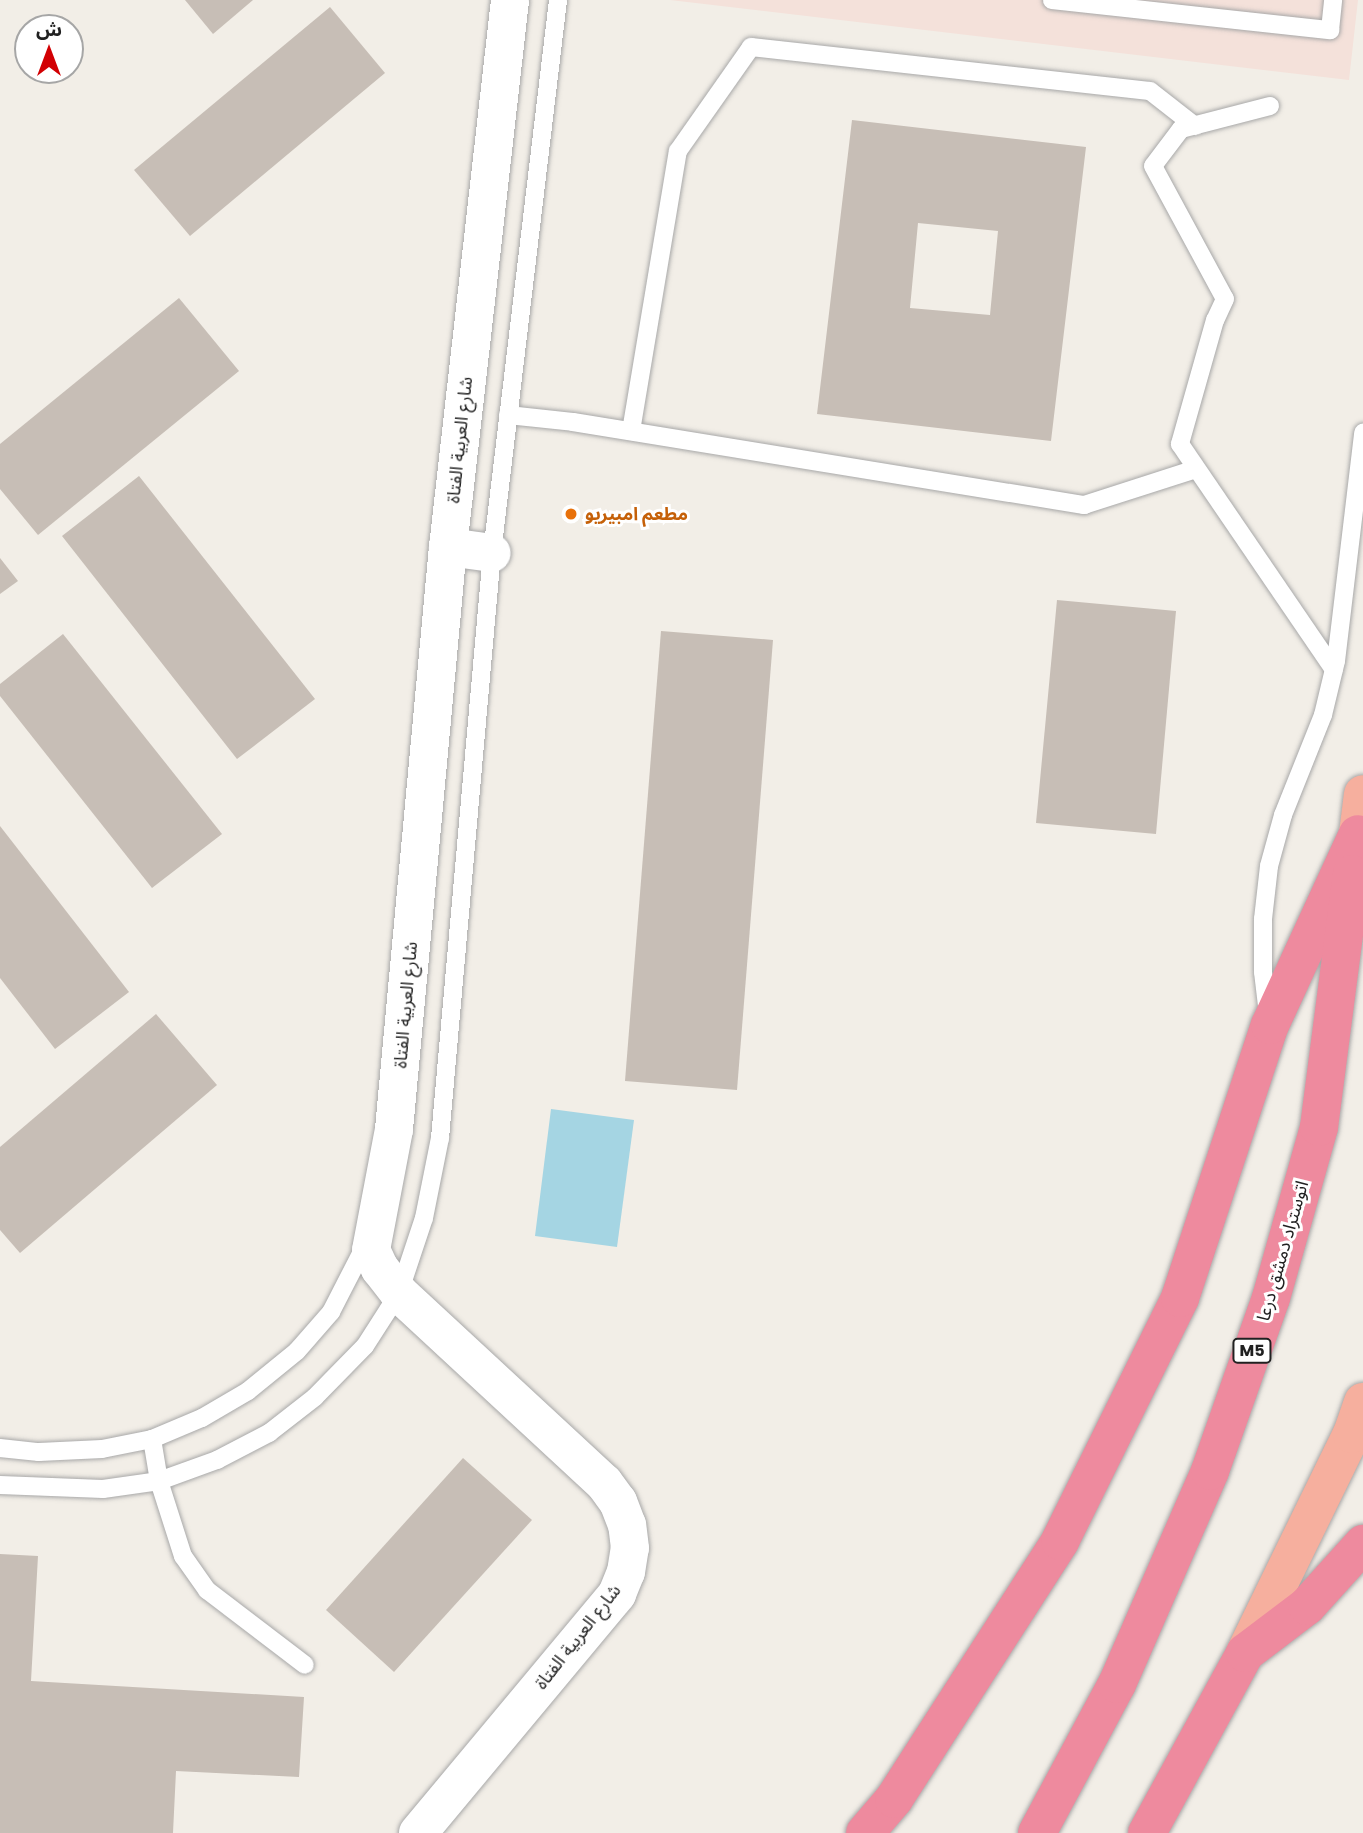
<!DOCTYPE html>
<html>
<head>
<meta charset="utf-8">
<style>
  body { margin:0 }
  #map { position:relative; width:1363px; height:1833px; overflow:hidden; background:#f2eee7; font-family:Poppins,"Noto Sans Arabic",sans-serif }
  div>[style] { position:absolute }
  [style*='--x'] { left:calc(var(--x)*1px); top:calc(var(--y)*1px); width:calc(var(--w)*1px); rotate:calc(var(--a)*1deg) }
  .military>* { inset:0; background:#f4e1da }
  .water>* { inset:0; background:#a5d5e3 }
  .building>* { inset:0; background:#c7beb6 }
  .roads { filter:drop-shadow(0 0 2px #a8a8a8) drop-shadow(0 0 2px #a8a8a8) }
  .service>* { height:18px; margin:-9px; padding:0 9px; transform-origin:9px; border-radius:9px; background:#fff }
  .tertiary>* { height:38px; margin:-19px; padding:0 19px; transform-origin:19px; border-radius:19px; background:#fff }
  .trunk>* { height:38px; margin:-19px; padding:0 19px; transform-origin:19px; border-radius:19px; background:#f6af9e }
  .motorway>* { height:38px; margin:-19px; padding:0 19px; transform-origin:19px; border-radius:19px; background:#ee8a9e }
  .dots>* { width:19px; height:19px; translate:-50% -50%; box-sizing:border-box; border:4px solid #fff; border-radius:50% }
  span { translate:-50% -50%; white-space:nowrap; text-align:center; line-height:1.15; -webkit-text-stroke:6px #fff; paint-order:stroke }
  .shield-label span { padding:2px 5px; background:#fff; border:2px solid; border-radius:5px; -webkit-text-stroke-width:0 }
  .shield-label { font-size:16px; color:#212121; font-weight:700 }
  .street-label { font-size:18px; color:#212121 }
  .food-label { font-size:18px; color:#c56008; font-weight:700 }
  .left { translate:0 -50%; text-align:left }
  .north { position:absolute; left:14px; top:14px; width:70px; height:70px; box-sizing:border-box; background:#fff; border:2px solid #a6a6a6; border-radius:50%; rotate:0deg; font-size:19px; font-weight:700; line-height:28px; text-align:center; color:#212121 }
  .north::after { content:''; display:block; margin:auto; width:24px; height:32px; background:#d20003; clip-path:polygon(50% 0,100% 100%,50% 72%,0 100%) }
</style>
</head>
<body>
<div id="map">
  <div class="military">
    <div style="clip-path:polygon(670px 0,1358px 0,1349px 80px)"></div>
  </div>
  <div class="water">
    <div style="clip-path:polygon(551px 1109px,634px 1120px,617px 1247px,535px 1236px)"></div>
  </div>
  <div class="building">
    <div style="clip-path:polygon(185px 0,253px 0,213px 34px)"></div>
    <div style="clip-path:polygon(330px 7px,385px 73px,190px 236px,134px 170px)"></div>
    <div style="clip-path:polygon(evenodd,852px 120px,1086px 147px,1051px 441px,817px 414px,852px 120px,918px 223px,998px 231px,990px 315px,910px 308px,918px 223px)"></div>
    <div style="clip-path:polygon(179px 298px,239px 371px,38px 535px,0 489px,0 444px)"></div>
    <div style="clip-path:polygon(139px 476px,315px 699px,237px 759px,62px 536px)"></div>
    <div style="clip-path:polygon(0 558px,18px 581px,0 594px)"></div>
    <div style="clip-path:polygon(1057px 600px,1176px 611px,1156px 834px,1036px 823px)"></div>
    <div style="clip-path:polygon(661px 631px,773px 640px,737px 1090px,625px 1081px)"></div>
    <div style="clip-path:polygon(63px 634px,222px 834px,152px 888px,0 696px,0 684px)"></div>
    <div style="clip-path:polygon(0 826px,129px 992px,55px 1049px,0 978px)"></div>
    <div style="clip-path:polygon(156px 1014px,217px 1085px,20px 1253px,0 1230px,0 1147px)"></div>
    <div style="clip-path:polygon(463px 1458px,532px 1520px,394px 1672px,326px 1610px)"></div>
    <div style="clip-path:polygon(0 1554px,38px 1556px,31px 1681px,304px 1697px,299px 1777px,176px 1771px,173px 1833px,0 1833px)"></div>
  </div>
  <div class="roads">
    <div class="service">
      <div style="--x:1052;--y:0;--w:280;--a:6.2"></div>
      <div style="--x:1330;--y:30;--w:30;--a:-84"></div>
      <div style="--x:1270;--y:106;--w:92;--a:165.5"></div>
      <div style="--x:1181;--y:129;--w:46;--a:127.1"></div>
      <div style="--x:1153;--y:166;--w:151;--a:61.6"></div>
      <div style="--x:1225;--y:299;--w:23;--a:115"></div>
      <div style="--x:1215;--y:320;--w:129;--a:105.8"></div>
      <div style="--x:1180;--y:444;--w:273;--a:55.7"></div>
      <div style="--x:508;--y:415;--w:65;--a:6.1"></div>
      <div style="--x:573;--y:422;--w:518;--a:9.23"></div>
      <div style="--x:1084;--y:505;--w:118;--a:-17.8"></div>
      <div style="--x:631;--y:431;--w:284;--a:-80.5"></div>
      <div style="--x:678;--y:151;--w:127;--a:-54.9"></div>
      <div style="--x:751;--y:47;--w:401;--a:6.3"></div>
      <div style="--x:1150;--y:91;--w:57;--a:37.9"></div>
      <div style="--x:1268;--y:1014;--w:42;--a:-96.8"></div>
      <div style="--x:1263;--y:972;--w:53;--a:-90"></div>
      <div style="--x:1263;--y:919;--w:53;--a:-83.5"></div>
      <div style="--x:1269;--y:866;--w:53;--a:-74.6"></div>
      <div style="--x:1283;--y:815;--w:108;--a:-68.2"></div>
      <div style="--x:1323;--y:715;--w:56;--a:-76.5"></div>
      <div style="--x:1336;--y:661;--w:230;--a:-83.2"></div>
      <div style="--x:152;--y:1439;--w:43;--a:80.5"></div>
      <div style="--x:159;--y:1481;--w:79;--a:72.3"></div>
      <div style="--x:183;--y:1556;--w:42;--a:54.8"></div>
      <div style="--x:207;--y:1590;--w:123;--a:37.4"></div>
      <div style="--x:0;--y:1448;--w:39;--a:6"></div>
      <div style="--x:39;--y:1452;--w:63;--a:-2.7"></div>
      <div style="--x:102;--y:1449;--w:51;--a:-11.3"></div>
      <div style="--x:152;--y:1439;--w:54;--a:-22.8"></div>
      <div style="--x:202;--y:1418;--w:53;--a:-30.4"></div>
      <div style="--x:248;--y:1391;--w:63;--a:-39.2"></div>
      <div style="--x:297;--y:1351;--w:52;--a:-48.9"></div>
      <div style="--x:331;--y:1312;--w:76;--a:-62.8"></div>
      <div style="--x:0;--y:1485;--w:103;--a:2.2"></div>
      <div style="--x:103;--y:1489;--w:57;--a:-8.1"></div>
      <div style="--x:159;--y:1481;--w:62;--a:-19.9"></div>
      <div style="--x:217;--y:1460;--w:59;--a:-27.4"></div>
      <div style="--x:269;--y:1433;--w:58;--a:-38"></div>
      <div style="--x:315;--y:1397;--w:71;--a:-45.6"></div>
      <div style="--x:365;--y:1346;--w:63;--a:-57.3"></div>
      <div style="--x:399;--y:1293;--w:79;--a:-71.6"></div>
      <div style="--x:424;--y:1218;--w:82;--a:-78.7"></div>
      <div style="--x:440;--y:1138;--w:587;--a:-84.92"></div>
      <div style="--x:492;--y:553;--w:557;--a:-83.19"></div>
    </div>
    <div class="tertiary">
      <div style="--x:448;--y:547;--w:44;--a:7.8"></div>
      <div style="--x:418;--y:1833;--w:311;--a:-50.2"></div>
      <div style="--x:617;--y:1594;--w:24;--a:-68"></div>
      <div style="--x:626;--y:1572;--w:24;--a:-81"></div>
      <div style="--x:630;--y:1548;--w:23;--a:-97"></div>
      <div style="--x:627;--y:1525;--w:25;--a:-111"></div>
      <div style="--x:618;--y:1502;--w:24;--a:-126"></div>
      <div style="--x:604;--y:1483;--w:280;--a:-137.2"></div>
      <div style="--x:399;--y:1293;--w:31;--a:-128"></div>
      <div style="--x:380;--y:1269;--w:21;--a:-115"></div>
      <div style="--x:371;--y:1250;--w:123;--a:-79.2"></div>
      <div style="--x:394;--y:1129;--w:584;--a:-84.7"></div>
      <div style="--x:448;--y:547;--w:551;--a:-83.53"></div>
    </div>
    <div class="trunk">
      <div style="--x:1358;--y:834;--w:40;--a:-82.9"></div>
      <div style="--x:1245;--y:1653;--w:244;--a:-64"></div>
      <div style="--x:1352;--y:1434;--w:34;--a:-71"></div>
    </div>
    <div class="motorway">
      <div style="--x:865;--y:1833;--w:45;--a:-49.5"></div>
      <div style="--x:894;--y:1799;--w:307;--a:-57.2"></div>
      <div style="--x:1060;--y:1541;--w:271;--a:-63.7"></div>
      <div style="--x:1180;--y:1298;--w:287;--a:-71.8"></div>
      <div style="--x:1270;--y:1025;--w:210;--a:-65.3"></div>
      <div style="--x:1037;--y:1833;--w:169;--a:-61.8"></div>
      <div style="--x:1117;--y:1684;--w:232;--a:-66.4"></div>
      <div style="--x:1210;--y:1471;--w:183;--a:-70.6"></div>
      <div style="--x:1271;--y:1298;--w:178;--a:-74.3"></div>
      <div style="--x:1319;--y:1127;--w:255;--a:-82.6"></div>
      <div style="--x:1147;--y:1833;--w:205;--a:-61.4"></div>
      <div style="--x:1245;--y:1653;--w:78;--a:-37.2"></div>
      <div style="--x:1307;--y:1606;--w:84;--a:-47.9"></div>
    </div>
  </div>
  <div class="dots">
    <div style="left:571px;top:514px;background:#e8710a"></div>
  </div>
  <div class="shield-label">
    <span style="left:1252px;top:1351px">M5</span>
  </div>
  <div class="street-label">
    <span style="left:460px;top:440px;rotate:-84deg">شارع العربية الفتاة</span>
    <span style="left:406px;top:1005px;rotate:-85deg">شارع العربية الفتاة</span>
    <span style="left:1283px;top:1251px;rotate:-74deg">اتوستراد دمشق درعا</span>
    <span style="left:578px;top:1637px;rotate:-52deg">شارع العربية الفتاة</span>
  </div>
  <div class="food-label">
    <span class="left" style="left:585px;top:514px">مطعم امبيريو</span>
  </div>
  <div class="north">ش</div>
</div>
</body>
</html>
